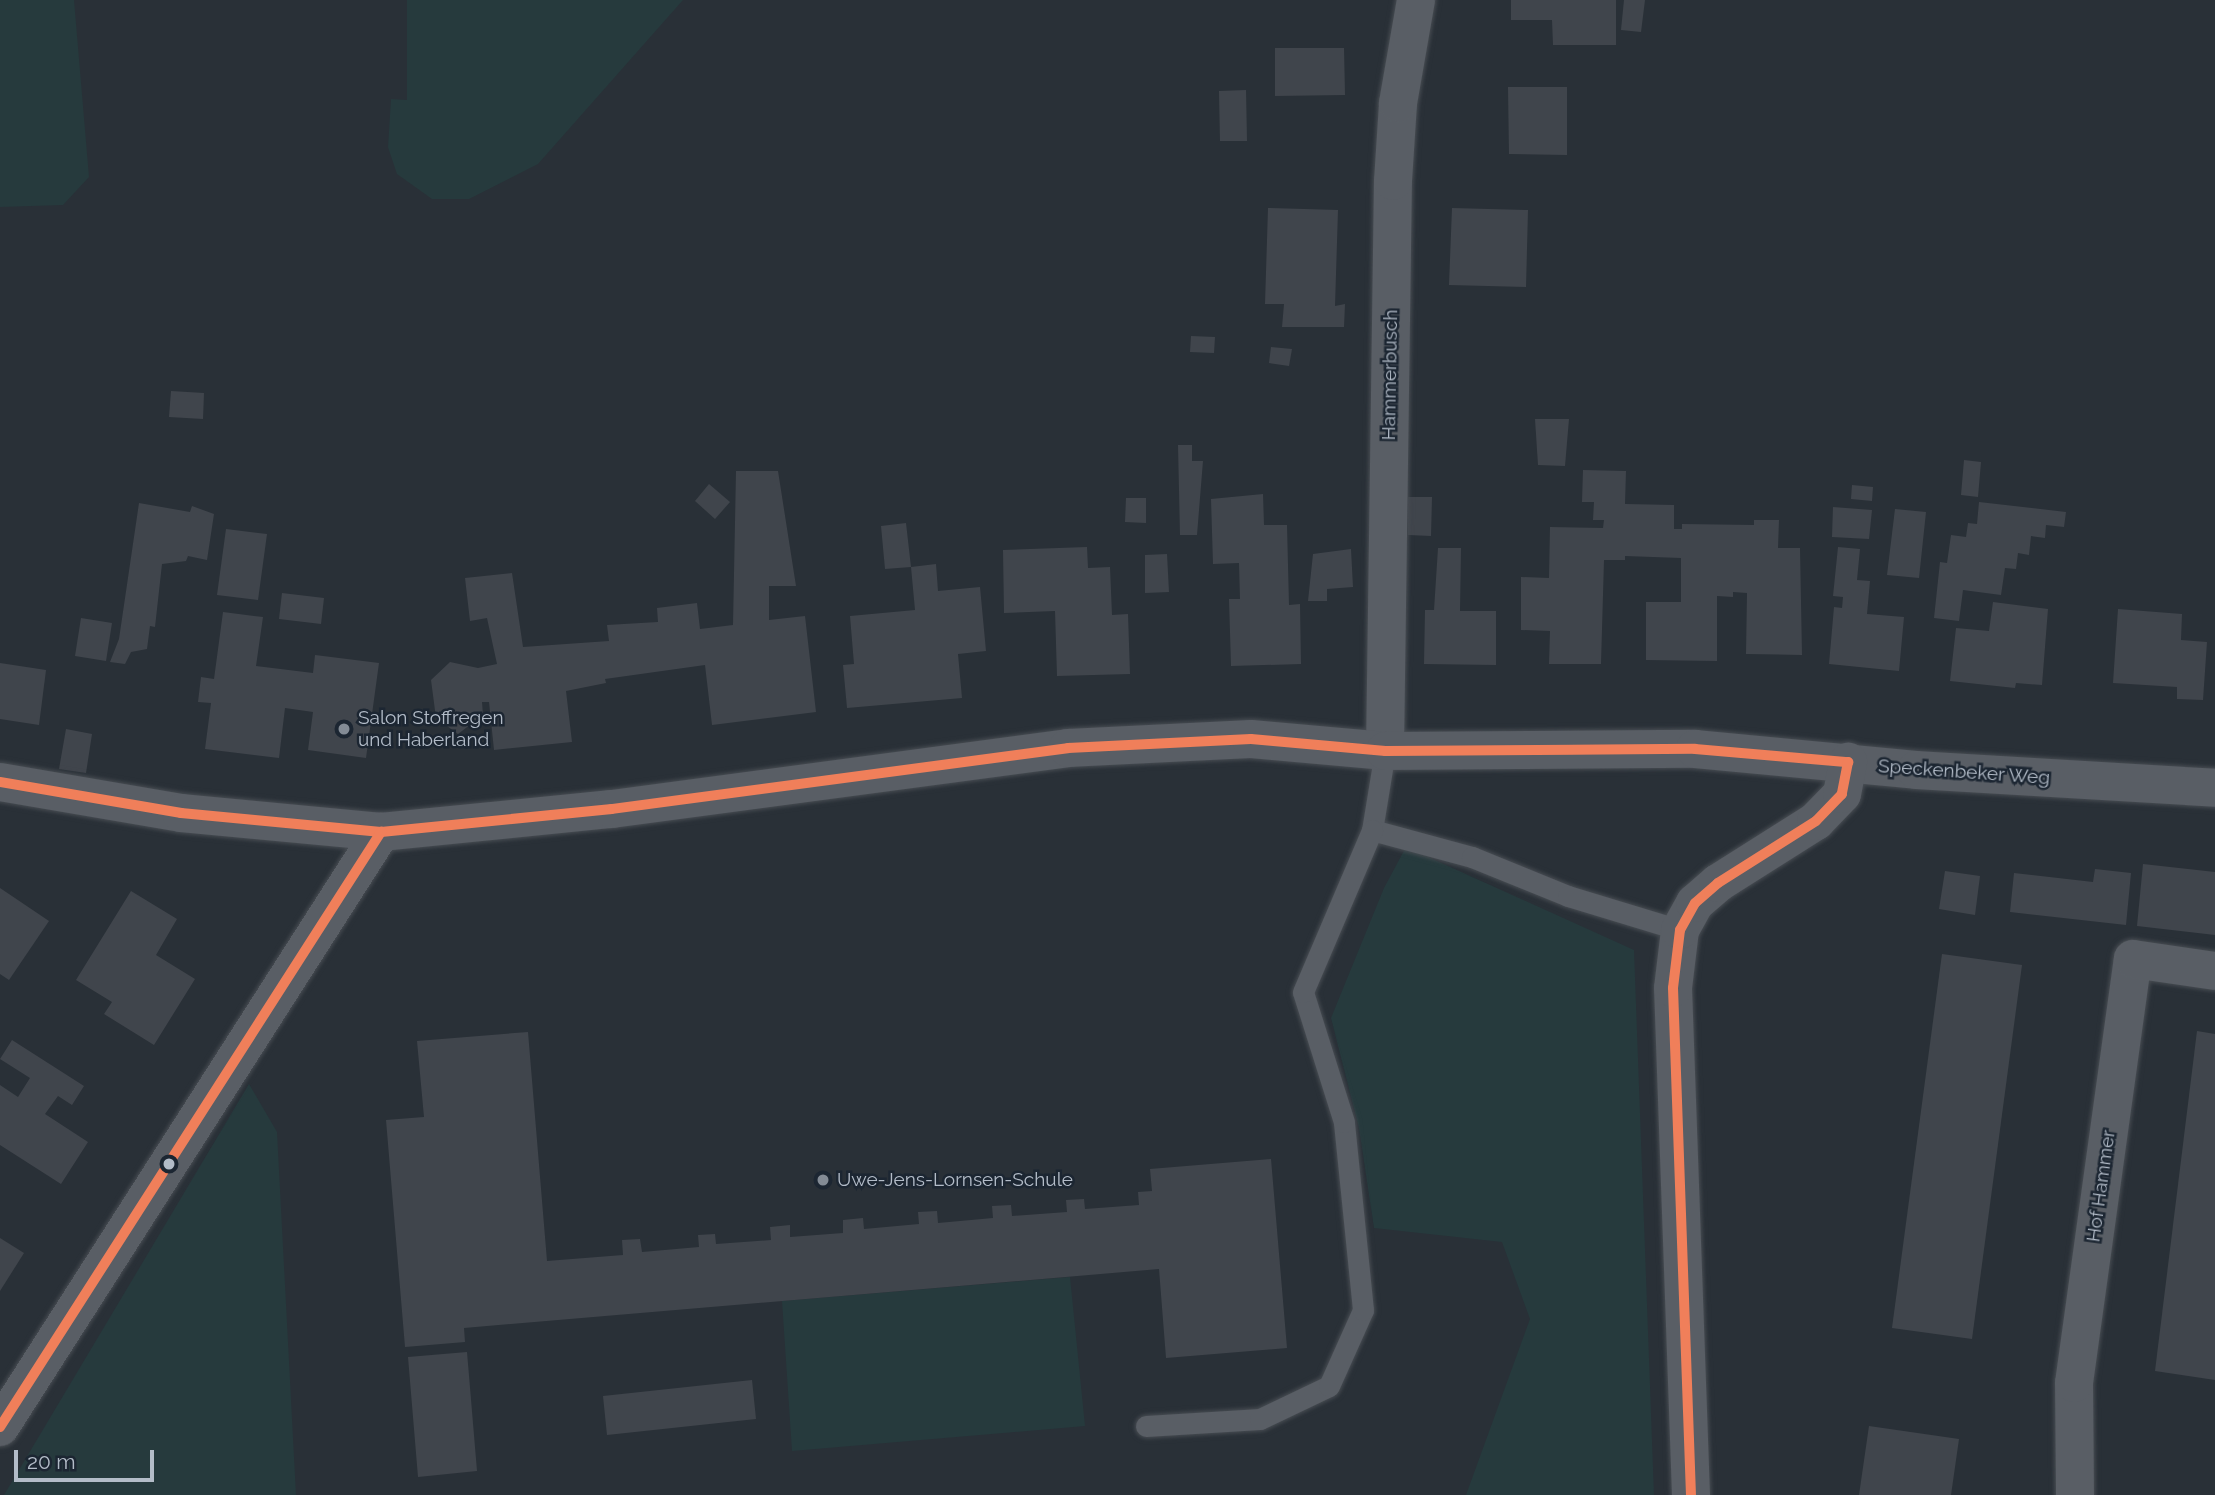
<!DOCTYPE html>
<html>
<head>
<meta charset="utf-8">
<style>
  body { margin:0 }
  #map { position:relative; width:2215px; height:1495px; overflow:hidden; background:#293037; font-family:Raleway,sans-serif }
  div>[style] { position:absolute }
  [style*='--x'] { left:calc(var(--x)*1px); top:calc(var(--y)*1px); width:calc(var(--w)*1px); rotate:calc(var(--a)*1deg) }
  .green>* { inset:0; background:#263a3d }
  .building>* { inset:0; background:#40454c }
  .roads { filter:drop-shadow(0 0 2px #474c52) drop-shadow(0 0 2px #474c52) }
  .service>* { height:21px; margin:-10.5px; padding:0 10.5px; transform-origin:10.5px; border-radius:10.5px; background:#595e65 }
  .minor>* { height:38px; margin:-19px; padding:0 19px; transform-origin:19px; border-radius:19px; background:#595e65 }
  .bus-1>* { height:10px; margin:-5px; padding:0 5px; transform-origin:5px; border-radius:5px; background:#f07f5a }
  .dots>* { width:19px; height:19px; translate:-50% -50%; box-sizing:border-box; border:4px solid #1c2632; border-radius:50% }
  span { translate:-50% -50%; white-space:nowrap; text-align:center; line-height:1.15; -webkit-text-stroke:5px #1c2632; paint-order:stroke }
  .street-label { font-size:19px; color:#b3bcc8 }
  .poi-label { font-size:19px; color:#b3bcc8 }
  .left { translate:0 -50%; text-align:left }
  .scale { position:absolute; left:14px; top:1450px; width:140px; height:32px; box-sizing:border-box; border:4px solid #b3bcc8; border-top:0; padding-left:9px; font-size:21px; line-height:24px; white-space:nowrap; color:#b3bcc8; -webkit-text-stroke:5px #1c2632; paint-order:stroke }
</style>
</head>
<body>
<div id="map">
  <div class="green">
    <div style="clip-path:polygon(0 0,74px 0,89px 177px,63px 205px,0 207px)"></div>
    <div style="clip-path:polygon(407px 0,683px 0,538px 164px,469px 199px,432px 199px,397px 174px,388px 147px,391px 99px,407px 100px)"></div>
    <div style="clip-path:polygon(1406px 847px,1634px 950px,1654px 1495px,1466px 1495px,1530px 1319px,1502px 1242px,1374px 1228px,1359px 1128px,1331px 1018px,1384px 888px)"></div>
    <div style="clip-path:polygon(249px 1084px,277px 1132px,296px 1495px,4px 1495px)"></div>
    <div style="clip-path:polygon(1070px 1277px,1085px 1426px,792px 1451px,782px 1301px)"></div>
  </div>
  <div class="building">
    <div style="clip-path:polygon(1511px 0,1616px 0,1616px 45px,1553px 45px,1552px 20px,1511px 20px)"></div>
    <div style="clip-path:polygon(1624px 0,1645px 0,1641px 32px,1621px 30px)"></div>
    <div style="clip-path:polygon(1275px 48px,1344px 48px,1345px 95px,1275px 96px)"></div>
    <div style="clip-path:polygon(1508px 87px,1567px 87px,1567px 155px,1509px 154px)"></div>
    <div style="clip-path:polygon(1246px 90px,1247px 141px,1220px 141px,1219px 91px)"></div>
    <div style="clip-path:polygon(1268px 208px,1338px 210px,1335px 306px,1345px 304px,1344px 327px,1282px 327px,1284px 304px,1265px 304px)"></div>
    <div style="clip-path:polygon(1452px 208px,1528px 210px,1526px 287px,1449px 285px)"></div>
    <div style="clip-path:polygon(1191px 336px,1215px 337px,1214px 353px,1190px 352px)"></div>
    <div style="clip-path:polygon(1271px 347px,1292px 349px,1289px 366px,1269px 363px)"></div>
    <div style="clip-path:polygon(171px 391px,204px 393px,203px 419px,169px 417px)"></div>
    <div style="clip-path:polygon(1535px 419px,1569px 419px,1565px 466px,1538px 465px)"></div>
    <div style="clip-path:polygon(1178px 445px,1192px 445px,1192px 461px,1203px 461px,1197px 535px,1180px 535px)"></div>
    <div style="clip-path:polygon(1964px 460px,1981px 462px,1978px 497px,1961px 495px)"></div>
    <div style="clip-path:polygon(1583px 470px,1626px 471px,1625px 504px,1674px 505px,1674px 529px,1682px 529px,1682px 524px,1754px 525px,1754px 520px,1779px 520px,1778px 548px,1800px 548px,1802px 655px,1746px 654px,1747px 593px,1733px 592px,1733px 597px,1717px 596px,1717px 661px,1646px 660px,1646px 602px,1681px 602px,1681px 558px,1625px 556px,1625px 560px,1604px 560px,1601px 664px,1549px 664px,1550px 631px,1521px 630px,1521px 577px,1549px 578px,1550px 527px,1603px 528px,1604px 520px,1593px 520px,1594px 502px,1582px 502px)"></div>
    <div style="clip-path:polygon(736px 471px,778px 471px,796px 586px,769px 586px,769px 620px,805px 616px,816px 712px,712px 725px,705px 665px,605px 679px,606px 683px,566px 691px,572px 742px,494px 750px,489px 702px,482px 702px,483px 715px,458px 734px,436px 718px,431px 680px,450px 662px,478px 668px,497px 664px,487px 618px,470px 621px,465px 578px,512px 573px,523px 647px,609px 641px,607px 625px,658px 622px,657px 608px,697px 603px,700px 629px,733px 625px)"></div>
    <div style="clip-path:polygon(709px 484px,730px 502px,715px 519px,695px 501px)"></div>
    <div style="clip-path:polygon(1852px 485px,1873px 487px,1872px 501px,1851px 499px)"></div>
    <div style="clip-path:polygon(1263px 494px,1264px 525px,1287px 525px,1289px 605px,1300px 604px,1301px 664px,1231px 666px,1229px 599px,1240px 599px,1239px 563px,1213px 564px,1211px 499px)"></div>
    <div style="clip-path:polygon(1408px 497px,1432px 497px,1431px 536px,1408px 535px)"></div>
    <div style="clip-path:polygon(1126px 498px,1146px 498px,1146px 523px,1125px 522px)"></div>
    <div style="clip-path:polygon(1979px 502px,2066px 512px,2064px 527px,2046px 525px,2045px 538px,2031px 536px,2029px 555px,2018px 553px,2016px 569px,2005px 568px,2001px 595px,1963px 590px,1959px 621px,1934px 618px,1940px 562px,1947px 563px,1951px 535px,1966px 537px,1968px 523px,1977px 524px)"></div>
    <div style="clip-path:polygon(139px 503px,190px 512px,192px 506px,214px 514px,207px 560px,188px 556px,186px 561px,162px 564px,155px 627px,150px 626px,147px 649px,131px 652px,125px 664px,110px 662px,119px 639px)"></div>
    <div style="clip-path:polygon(1833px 507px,1872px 510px,1869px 539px,1832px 537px)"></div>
    <div style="clip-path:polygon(1895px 509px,1926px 512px,1919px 578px,1887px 575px)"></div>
    <div style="clip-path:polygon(906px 523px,911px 567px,936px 564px,938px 591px,980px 587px,986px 651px,958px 654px,962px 698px,847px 708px,843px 665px,854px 664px,850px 616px,915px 610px,911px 567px,885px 569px,881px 526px)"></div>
    <div style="clip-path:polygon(226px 529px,267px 534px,258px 600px,217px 595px)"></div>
    <div style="clip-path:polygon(1087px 547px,1088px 568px,1110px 567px,1112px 615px,1128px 614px,1130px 674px,1057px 676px,1055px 611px,1004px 613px,1003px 550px)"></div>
    <div style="clip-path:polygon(1838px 547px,1860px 549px,1857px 580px,1870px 581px,1867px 614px,1904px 617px,1899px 671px,1829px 664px,1834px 607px,1842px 608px,1843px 597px,1833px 596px)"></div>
    <div style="clip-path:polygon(1438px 548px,1461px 548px,1460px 611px,1496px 611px,1496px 665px,1424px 664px,1425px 610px,1434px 610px)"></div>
    <div style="clip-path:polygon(1351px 549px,1353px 587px,1327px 589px,1327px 601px,1308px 601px,1313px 554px)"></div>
    <div style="clip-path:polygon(1167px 554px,1169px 592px,1145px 593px,1145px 555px)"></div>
    <div style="clip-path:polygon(282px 593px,324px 598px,321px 624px,279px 619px)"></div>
    <div style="clip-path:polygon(1993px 602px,2048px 609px,2042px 685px,2016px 683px,2015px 688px,1950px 681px,1956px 628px,1989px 631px)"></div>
    <div style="clip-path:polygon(2118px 609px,2182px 614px,2181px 640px,2207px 642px,2203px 700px,2177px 699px,2177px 687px,2113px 683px)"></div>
    <div style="clip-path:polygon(223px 612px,263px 617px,256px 666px,313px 673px,315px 655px,379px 663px,366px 758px,308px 750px,313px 712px,285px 708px,279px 758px,205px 749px,211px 703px,198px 702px,201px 677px,214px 679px)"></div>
    <div style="clip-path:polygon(81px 618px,112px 623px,106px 661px,75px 656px)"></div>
    <div style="clip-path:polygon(0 663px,46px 670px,39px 725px,0 719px)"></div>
    <div style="clip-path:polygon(66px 729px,92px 734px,86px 773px,59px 769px)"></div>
    <div style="clip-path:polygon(2143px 864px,2215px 872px,2215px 935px,2137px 926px)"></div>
    <div style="clip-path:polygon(2095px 869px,2131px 873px,2126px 925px,2010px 912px,2014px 873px,2093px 882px)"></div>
    <div style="clip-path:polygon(1945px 871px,1980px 876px,1975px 915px,1939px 909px)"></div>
    <div style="clip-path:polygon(0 888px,49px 921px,9px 980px,0 974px)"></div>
    <div style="clip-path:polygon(131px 891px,177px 919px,156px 955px,195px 979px,154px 1045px,104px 1014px,112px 1002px,76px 980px)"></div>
    <div style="clip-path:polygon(1942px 954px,2022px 965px,1972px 1339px,1892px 1328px)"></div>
    <div style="clip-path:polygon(2197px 1031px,2215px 1034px,2215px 1380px,2155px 1371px)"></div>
    <div style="clip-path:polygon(528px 1032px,547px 1261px,623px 1255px,622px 1240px,640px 1239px,642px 1252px,699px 1247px,698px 1235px,715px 1234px,716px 1244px,771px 1240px,770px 1227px,790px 1225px,790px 1237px,843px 1233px,843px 1220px,863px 1218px,864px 1229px,919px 1224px,918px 1212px,937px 1211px,938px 1223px,993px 1218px,992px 1206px,1011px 1205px,1012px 1216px,1067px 1212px,1066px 1200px,1084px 1199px,1085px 1209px,1139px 1205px,1138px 1192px,1152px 1191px,1150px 1169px,1271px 1159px,1287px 1348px,1166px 1358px,1159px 1269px,464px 1328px,465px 1342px,405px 1347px,386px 1120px,424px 1117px,417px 1041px)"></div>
    <div style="clip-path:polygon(12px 1040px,84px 1086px,72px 1105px,58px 1096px,45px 1114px,88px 1142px,61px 1184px,0 1145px,0 1085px,18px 1097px,30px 1078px,0 1059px)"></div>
    <div style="clip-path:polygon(0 1238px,24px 1253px,0 1291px)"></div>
    <div style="clip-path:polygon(467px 1352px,477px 1471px,418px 1477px,408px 1357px)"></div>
    <div style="clip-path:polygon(752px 1380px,756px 1419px,607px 1435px,603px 1396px)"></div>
    <div style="clip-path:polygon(1869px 1426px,1959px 1439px,1951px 1495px,1859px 1495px)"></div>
  </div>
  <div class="roads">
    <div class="service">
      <div style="--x:1385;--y:751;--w:80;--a:99.3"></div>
      <div style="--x:1372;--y:830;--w:104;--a:15.1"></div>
      <div style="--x:1472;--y:857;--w:104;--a:22.1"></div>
      <div style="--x:1568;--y:896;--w:117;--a:16.9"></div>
      <div style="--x:1146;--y:1426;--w:114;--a:-3.5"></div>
      <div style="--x:1260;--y:1419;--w:76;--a:-25.6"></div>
      <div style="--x:1329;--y:1386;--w:83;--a:-65.9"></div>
      <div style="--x:1363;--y:1310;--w:189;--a:-95.8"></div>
      <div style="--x:1344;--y:1122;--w:136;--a:-107.5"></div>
      <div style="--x:1303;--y:992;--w:176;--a:-66.9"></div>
    </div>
    <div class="minor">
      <div style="--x:1385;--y:751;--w:570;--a:-89.2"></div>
      <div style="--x:1393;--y:181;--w:78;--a:-86.3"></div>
      <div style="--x:1398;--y:103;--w:105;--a:-80.1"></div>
      <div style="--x:0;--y:782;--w:184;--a:9.7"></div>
      <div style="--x:181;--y:813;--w:201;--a:5.4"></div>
      <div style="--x:381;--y:832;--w:232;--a:-5.7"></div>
      <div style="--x:612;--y:809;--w:460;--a:-7.6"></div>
      <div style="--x:1068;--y:748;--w:183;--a:-2.8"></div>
      <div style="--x:1251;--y:739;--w:135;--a:5.1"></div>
      <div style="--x:1385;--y:751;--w:310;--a:-0.4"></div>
      <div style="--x:1695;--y:749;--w:222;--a:5.4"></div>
      <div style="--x:1916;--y:770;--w:300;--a:3.4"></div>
      <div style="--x:0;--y:1427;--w:707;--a:-57.37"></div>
      <div style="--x:1691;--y:1495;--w:507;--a:-92.03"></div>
      <div style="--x:1673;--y:988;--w:58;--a:-83.1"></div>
      <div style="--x:1680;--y:930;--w:31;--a:-61"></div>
      <div style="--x:1695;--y:903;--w:30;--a:-41"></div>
      <div style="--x:1718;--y:883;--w:116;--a:-32.3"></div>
      <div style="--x:1816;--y:821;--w:37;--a:-46"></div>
      <div style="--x:1842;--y:794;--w:33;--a:-79"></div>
      <div style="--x:2075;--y:1495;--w:112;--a:-90.5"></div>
      <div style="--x:2074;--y:1383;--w:428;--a:-82.1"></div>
      <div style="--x:2133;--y:959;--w:83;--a:8.3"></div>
    </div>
  </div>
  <div class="bus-1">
    <div style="--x:0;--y:782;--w:184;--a:9.7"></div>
    <div style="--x:181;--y:813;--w:201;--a:5.4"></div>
    <div style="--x:381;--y:832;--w:232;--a:-5.7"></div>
    <div style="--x:612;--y:809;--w:460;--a:-7.6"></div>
    <div style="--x:1068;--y:748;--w:183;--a:-2.8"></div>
    <div style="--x:1251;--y:739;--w:135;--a:5.1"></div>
    <div style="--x:1385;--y:751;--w:310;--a:-0.4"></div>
    <div style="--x:1695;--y:749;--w:154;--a:4.9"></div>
    <div style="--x:1848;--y:762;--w:33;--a:101"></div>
    <div style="--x:1842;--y:794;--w:37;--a:134"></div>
    <div style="--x:1816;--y:821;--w:116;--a:147.7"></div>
    <div style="--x:1718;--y:883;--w:30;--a:139"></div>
    <div style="--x:1695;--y:903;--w:31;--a:119"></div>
    <div style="--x:1680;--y:930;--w:58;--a:96.9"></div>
    <div style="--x:1673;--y:988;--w:507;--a:87.97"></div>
    <div style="--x:0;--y:1427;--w:707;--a:-57.37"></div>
  </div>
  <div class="dots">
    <div style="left:344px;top:729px;background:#838b95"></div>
    <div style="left:169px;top:1164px;background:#b3bcc8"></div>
    <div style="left:823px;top:1180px;background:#838b95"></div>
  </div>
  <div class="street-label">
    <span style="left:1390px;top:375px;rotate:-89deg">Hammerbusch</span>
    <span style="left:1964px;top:772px;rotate:4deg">Speckenbeker Weg</span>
    <span style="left:2101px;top:1186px;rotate:-82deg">Hof Hammer</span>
  </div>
  <div class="poi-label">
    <span class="left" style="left:358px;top:729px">Salon Stoffregen<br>und Haberland</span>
    <span class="left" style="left:837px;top:1180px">Uwe-Jens-Lornsen-Schule</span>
  </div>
  <div class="scale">20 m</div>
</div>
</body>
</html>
